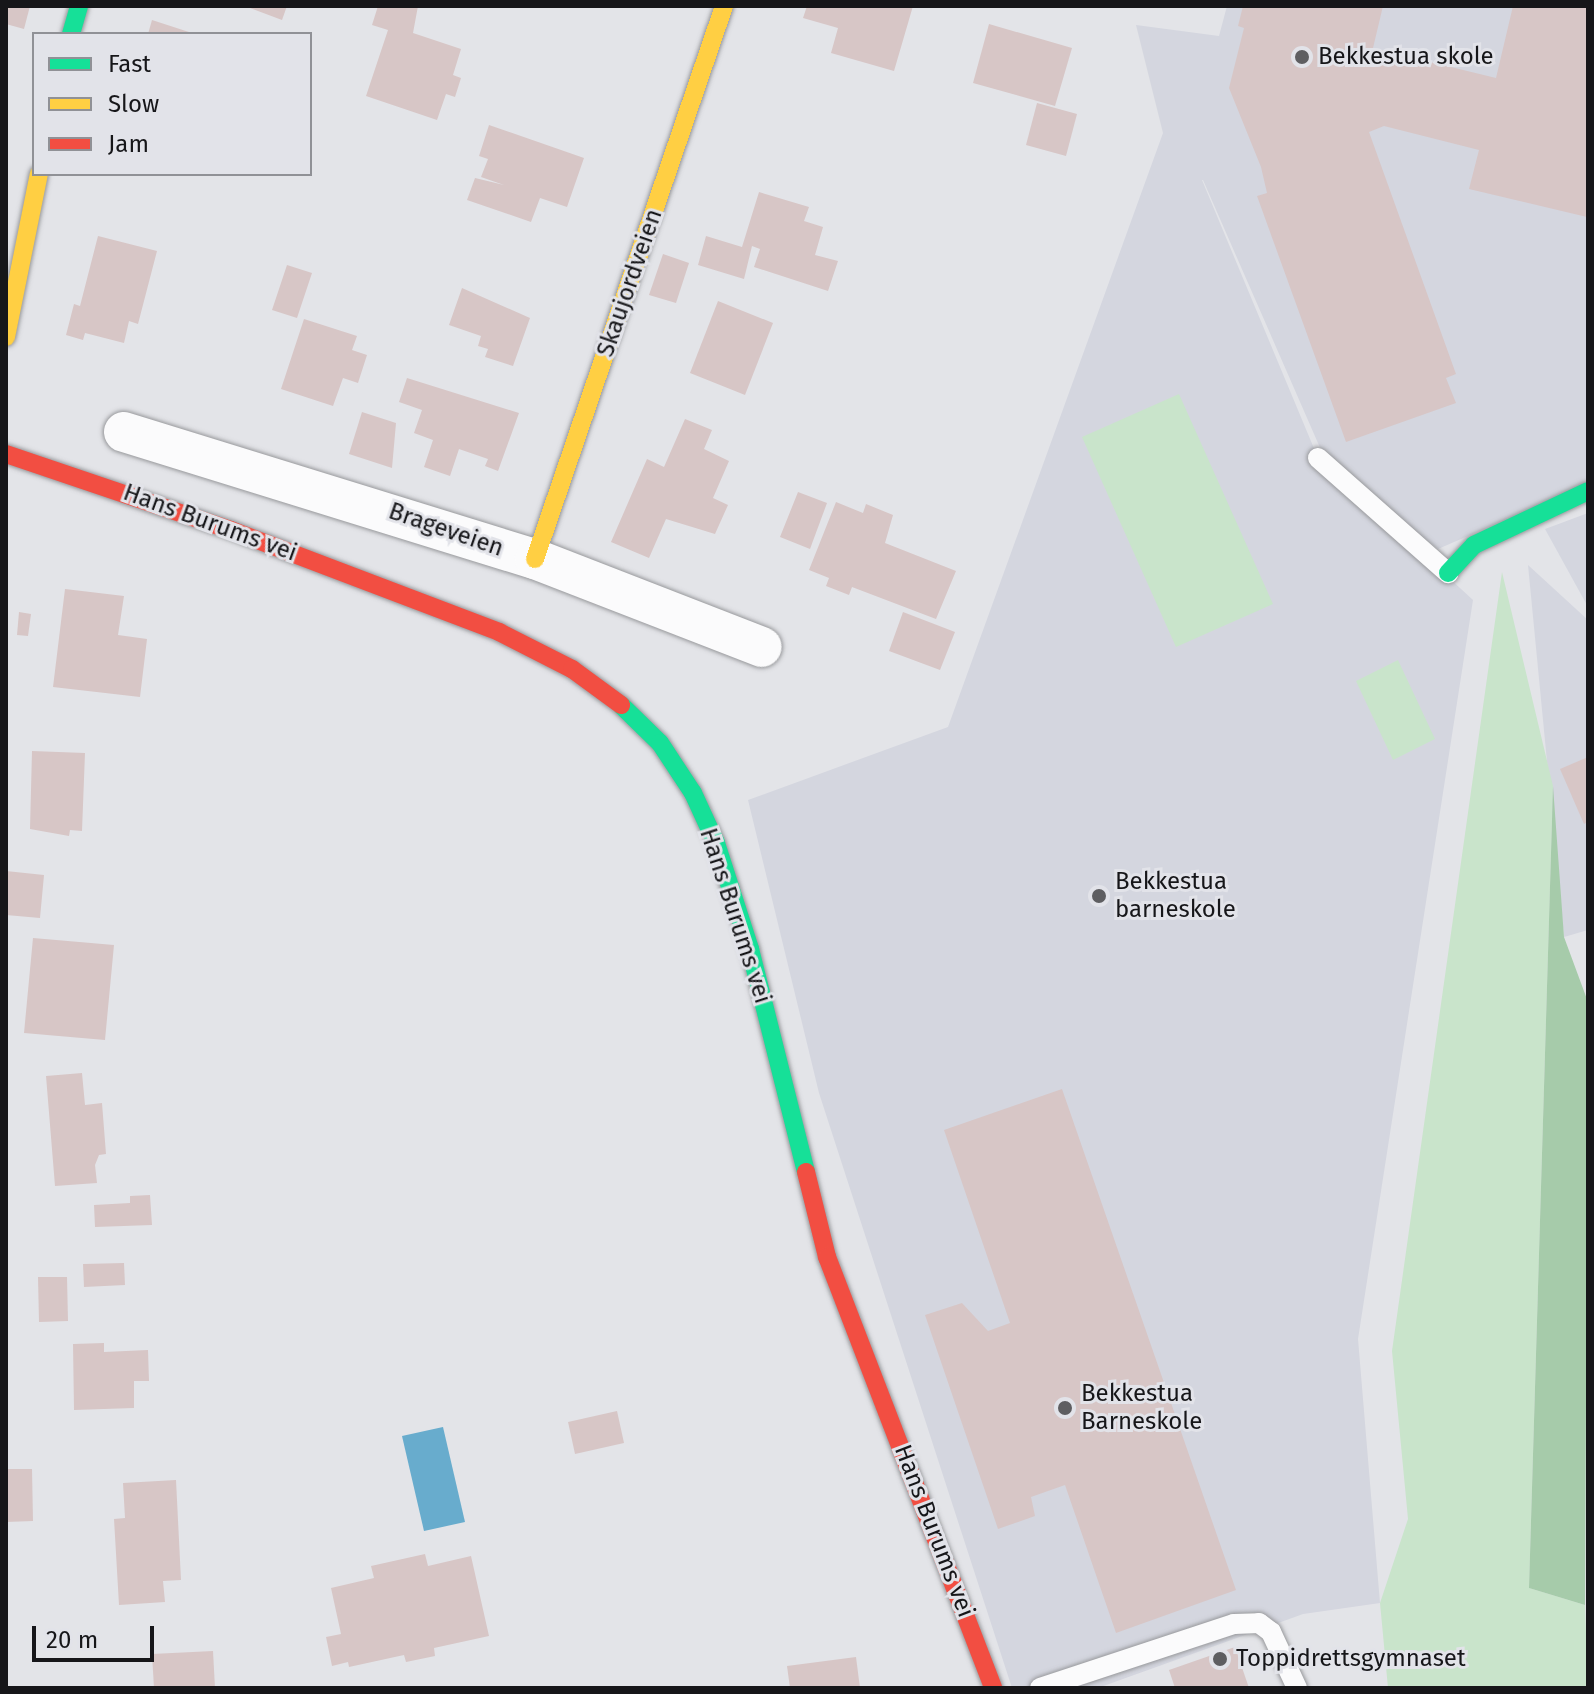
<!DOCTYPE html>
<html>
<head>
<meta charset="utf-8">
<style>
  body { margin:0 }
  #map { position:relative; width:1594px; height:1694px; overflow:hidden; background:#e3e4e8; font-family:"Fira Sans",sans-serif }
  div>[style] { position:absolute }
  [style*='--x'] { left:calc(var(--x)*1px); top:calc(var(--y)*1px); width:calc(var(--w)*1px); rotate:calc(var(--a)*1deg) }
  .built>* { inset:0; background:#d4d6df }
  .green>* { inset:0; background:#c9e4cb }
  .forest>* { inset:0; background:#a6cbaa }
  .water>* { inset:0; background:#68accd }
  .building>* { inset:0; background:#d7c6c6 }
  .roads { filter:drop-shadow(0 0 2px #98999c) drop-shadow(0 0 2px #98999c) }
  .lane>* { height:20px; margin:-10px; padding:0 10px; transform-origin:10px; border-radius:10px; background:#fbfbfc }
  .street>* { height:40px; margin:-20px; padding:0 20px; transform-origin:20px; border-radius:20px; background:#fbfbfc }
  .fast>* { height:18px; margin:-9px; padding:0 9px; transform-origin:9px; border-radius:9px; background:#16e098 }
  .slow>* { height:18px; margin:-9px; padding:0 9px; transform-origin:9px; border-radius:9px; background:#ffcf43 }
  .jam>* { height:18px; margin:-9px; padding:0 9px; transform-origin:9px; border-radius:9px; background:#f24e42 }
  .dots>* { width:22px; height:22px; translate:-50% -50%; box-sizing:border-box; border:4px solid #e2e3e9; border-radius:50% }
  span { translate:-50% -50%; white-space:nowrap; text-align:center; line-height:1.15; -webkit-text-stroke:6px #e2e3e9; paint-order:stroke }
  .poi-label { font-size:24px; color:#161619 }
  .left { translate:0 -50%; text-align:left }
  .street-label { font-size:24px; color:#161619 }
  .frame { position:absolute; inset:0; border:8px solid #161619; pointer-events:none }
  .legend { position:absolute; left:32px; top:32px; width:280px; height:144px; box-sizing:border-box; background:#e2e3e9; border:2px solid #909196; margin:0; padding:10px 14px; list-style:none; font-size:24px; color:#161619 }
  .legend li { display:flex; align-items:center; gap:16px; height:40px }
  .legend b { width:40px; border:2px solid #909196 }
  .scale { position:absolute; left:32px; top:1626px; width:122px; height:36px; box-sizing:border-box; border:4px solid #161619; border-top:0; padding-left:10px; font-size:24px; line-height:28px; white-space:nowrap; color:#161619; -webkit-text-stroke:6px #e2e3e9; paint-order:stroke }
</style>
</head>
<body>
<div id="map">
  <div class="built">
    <div style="clip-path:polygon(evenodd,1227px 6px,1588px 6px,1588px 484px,1438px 549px,1334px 472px,1473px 600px,1358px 1339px,1380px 1603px,1303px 1614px,1098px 1688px,1012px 1688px,819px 1093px,748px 800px,948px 727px,1163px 133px,1136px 25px,1219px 36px,1227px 6px,1202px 180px,1203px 180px,1328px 466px,1318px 458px,1202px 180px)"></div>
    <div style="clip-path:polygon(1588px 513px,1588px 607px,1545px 529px)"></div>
    <div style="clip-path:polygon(1528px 565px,1588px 620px,1588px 930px,1564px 937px)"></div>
  </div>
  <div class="green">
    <div style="clip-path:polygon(1179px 394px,1273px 604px,1176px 647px,1082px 437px)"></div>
    <div style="clip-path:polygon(1502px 572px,1553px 786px,1529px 1588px,1585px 1605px,1588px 1688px,1388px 1688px,1380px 1603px,1408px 1519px,1392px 1351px)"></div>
    <div style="clip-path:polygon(1398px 660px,1435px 739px,1393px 760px,1356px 681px)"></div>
  </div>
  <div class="forest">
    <div style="clip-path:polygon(1553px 786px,1564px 937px,1588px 1002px,1585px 1605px,1529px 1588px)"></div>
  </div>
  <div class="water">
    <div style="clip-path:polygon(443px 1427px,465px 1522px,424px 1531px,402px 1436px)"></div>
  </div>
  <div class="building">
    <div style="clip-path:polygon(6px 6px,30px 6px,24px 29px,6px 24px)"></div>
    <div style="clip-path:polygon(245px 6px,287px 6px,282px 20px)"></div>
    <div style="clip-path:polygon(378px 6px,418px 6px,413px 33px,461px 49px,453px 75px,461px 78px,455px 97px,446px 94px,437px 120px,366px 96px,388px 30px,372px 25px)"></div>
    <div style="clip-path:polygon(807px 6px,913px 6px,894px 71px,831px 53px,838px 28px,803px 18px)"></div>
    <div style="clip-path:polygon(1243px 6px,1383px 6px,1373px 48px,1496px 78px,1513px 6px,1588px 6px,1587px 217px,1469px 189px,1479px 150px,1384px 126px,1369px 132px,1456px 374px,1446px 378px,1456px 403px,1346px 442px,1257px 196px,1267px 193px,1261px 167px,1229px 88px,1244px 28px,1238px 26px)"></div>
    <div style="clip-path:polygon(152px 20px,192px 33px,192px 34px,148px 34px)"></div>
    <div style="clip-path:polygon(989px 24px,1072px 48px,1055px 106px,973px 83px)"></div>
    <div style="clip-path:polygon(1037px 103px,1077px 114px,1066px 156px,1026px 145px)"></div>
    <div style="clip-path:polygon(489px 125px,584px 158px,567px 207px,540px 198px,531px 222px,467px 200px,475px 178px,504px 185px,481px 177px,488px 159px,479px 156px)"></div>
    <div style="clip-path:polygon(759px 192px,809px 207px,804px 221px,823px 227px,815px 255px,838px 261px,828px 291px,754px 267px,760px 249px,752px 246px,744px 279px,698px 265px,706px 236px,742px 247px)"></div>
    <div style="clip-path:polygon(98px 236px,157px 251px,138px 324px,129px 321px,124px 343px,85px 333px,83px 340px,66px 335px,74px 304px,80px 306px)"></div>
    <div style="clip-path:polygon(663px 254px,689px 263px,676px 303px,649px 295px)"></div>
    <div style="clip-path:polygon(287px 265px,312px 273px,297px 318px,272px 310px)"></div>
    <div style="clip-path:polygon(462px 288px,530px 318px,513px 366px,485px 357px,488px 349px,478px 346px,481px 336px,449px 325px)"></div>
    <div style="clip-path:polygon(718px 301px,773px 323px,745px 395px,690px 373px)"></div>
    <div style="clip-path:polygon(304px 319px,357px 336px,352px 350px,367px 355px,358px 383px,343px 378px,333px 406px,281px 389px)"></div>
    <div style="clip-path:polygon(407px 378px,519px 413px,498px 471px,485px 466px,488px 459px,459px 449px,450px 476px,424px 467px,433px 440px,414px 433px,422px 410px,399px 402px)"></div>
    <div style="clip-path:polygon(362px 412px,396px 423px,392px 468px,349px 454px)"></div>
    <div style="clip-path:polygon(685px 419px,712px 430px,704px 449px,729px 461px,713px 498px,728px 505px,715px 534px,666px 519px,649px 558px,611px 542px,647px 459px,664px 467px)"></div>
    <div style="clip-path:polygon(798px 492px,827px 503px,810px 549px,780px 537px)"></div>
    <div style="clip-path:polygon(836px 502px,863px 513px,866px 504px,893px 515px,885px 543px,956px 571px,936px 619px,852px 587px,849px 595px,826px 586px,829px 578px,809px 570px)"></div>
    <div style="clip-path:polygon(65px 589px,124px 596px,118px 635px,147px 639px,140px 697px,53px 687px)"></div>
    <div style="clip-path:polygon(19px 612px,31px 614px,28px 636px,17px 635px)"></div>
    <div style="clip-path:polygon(903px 612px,955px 632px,940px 670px,889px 651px)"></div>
    <div style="clip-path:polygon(32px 751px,85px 753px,82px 831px,70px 830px,69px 836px,30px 829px)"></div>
    <div style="clip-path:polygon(1588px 757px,1588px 822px,1584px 824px,1560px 769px)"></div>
    <div style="clip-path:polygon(6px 871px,44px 875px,40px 918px,6px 915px)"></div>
    <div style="clip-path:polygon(33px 938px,114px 945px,105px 1040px,24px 1033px)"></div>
    <div style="clip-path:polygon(82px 1073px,85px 1105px,102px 1103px,106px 1154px,99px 1155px,95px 1165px,97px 1183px,55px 1186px,46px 1076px)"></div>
    <div style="clip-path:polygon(1062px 1089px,1236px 1590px,1116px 1633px,1065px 1485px,1031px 1497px,1035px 1516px,998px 1529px,925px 1315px,962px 1303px,988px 1331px,1010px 1323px,944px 1130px)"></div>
    <div style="clip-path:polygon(150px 1195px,152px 1225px,95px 1227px,94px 1205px,130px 1203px,130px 1196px)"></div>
    <div style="clip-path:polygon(124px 1263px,125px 1285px,84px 1287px,83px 1264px)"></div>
    <div style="clip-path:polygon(38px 1277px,67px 1277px,68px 1321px,39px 1322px)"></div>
    <div style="clip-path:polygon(104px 1343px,104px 1352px,148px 1350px,149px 1381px,134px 1381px,134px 1408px,74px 1410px,73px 1344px)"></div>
    <div style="clip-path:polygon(617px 1411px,624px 1443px,575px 1454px,568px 1422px)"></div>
    <div style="clip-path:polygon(6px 1469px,32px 1469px,33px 1521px,6px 1522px)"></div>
    <div style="clip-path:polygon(176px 1480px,181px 1580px,163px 1581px,165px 1602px,119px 1605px,114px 1519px,125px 1518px,123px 1483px)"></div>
    <div style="clip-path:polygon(425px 1554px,428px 1566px,471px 1556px,489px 1636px,434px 1648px,435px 1656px,406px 1662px,404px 1655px,349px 1667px,348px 1662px,332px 1666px,326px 1637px,341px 1634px,331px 1588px,374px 1578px,371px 1566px)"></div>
    <div style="clip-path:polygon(1235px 1647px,1249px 1688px,1175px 1688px,1169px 1670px)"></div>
    <div style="clip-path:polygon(213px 1651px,215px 1688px,154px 1688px,152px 1654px)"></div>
    <div style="clip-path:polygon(856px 1657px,860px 1688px,790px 1688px,787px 1666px)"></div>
  </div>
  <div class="roads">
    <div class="lane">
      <div style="--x:1318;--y:458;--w:174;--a:41.5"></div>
      <div style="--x:1040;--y:1688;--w:204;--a:-18.3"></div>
      <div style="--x:1234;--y:1624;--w:25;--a:-2"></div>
      <div style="--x:1259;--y:1623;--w:15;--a:37"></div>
      <div style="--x:1271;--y:1632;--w:62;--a:65.1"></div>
    </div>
    <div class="street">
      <div style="--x:124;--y:432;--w:430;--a:17.2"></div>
      <div style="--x:535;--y:559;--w:243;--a:21.2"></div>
    </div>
    <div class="fast">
      <div style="--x:71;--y:34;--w:29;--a:-74"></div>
      <div style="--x:1448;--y:573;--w:38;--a:-47"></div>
      <div style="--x:1474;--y:545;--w:126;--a:-25.3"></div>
      <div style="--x:621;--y:705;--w:54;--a:44.3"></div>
      <div style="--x:660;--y:743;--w:60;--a:56.6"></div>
      <div style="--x:693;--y:793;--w:55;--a:65.3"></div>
      <div style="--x:716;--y:843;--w:111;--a:72.2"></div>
      <div style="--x:750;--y:949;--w:230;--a:75.9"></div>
    </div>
    <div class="slow">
      <div style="--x:6;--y:337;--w:166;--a:-78.6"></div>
      <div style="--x:535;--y:559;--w:584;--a:-71.13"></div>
    </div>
    <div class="jam">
      <div style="--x:6;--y:454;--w:237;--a:18.7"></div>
      <div style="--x:231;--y:530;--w:287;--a:20.8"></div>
      <div style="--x:499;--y:632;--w:82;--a:26.9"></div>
      <div style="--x:572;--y:669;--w:61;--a:36.3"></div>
      <div style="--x:806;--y:1172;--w:88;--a:76.1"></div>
      <div style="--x:827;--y:1257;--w:462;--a:68.9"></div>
    </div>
  </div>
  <div class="dots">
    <div style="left:1302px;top:57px;background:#5e5e61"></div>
    <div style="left:1099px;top:896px;background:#5e5e61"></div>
    <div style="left:1065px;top:1408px;background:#5e5e61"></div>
    <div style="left:1220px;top:1659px;background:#5e5e61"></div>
  </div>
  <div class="poi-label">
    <span class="left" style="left:1318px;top:57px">Bekkestua skole</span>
    <span class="left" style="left:1115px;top:896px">Bekkestua<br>barneskole</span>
    <span class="left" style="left:1081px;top:1408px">Bekkestua<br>Barneskole</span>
    <span class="left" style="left:1236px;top:1659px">Toppidrettsgymnaset</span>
  </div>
  <div class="street-label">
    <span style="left:630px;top:283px;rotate:-71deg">Skaujordveien</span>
    <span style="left:210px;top:523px;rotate:20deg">Hans Burums vei</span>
    <span style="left:446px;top:530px;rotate:19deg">Brageveien</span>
    <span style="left:735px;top:916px;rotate:72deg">Hans Burums vei</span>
    <span style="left:934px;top:1531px;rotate:69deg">Hans Burums vei</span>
  </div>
  <div class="frame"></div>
  <ul class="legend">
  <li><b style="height:10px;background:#16e098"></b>Fast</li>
  <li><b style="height:10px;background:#ffcf43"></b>Slow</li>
  <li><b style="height:10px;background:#f24e42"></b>Jam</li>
  </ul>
  <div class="scale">20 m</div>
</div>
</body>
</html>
